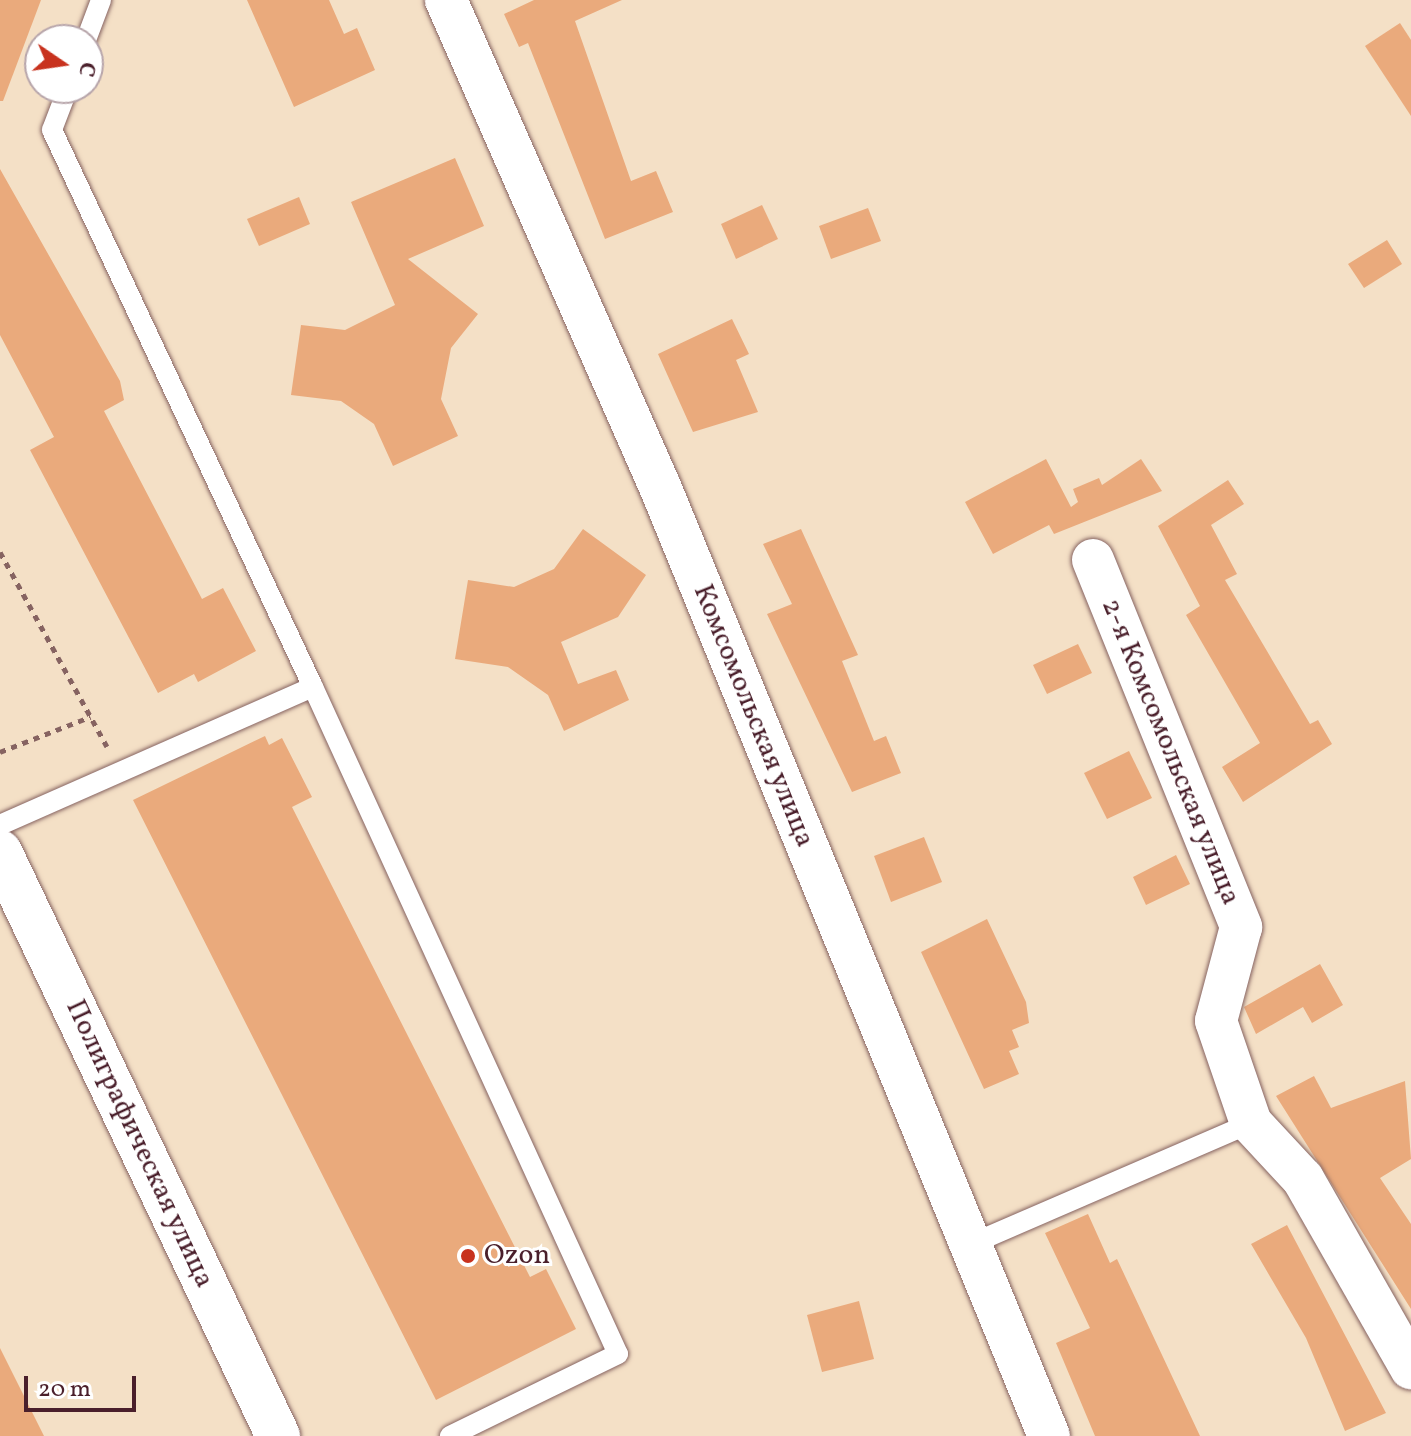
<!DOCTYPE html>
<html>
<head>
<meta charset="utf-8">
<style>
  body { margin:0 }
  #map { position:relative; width:1411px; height:1436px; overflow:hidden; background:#f4e0c6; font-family:Vollkorn,serif }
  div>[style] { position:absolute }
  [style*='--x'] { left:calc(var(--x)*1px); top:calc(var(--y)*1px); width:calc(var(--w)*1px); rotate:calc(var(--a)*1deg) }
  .building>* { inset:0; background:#eaaa7c }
  .path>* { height:5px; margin-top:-2.5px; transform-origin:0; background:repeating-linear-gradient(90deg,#866361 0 6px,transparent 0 12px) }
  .roads { filter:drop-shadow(0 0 2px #866361) drop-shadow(0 0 2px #866361) }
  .service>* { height:20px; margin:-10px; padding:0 10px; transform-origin:10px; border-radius:10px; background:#fff }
  .minor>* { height:42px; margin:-21px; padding:0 21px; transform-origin:21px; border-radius:21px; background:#fff }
  .primary>* { height:44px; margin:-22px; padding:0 22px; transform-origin:22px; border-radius:22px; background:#fff }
  .dots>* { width:22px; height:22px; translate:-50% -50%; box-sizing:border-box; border:4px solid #fff; border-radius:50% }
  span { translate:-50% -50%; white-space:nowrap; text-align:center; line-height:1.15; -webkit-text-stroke:6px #fff; paint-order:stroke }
  .street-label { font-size:28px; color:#4a1f2b }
  .poi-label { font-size:28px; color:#4a1f2b }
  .left { translate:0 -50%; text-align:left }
  .north { position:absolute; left:24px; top:24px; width:80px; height:80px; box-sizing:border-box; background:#fff; border:2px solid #b7a5aa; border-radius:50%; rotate:103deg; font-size:22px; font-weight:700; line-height:32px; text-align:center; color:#4a1f2b }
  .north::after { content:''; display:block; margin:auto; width:28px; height:36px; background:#c8321e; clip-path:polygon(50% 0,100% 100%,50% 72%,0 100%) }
  .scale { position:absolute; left:24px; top:1376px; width:112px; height:36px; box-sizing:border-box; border:4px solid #4a1f2b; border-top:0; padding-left:10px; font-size:24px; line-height:28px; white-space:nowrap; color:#4a1f2b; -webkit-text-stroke:6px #fff; paint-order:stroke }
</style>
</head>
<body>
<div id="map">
  <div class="building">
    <div style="clip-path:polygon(0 0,41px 0,3px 101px,0 101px)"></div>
    <div style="clip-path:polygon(247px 0,329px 0,344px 34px,357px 28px,375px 70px,294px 107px)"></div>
    <div style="clip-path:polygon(534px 0,622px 0,575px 21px,631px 181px,656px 171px,673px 212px,605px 239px,528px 43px,519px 47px,504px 14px)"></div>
    <div style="clip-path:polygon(1400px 23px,1411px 40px,1411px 116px,1365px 46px)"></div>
    <div style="clip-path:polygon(455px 158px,484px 226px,408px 259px,478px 314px,451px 348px,441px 399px,458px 436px,393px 466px,374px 424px,341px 401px,291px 395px,301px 325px,345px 330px,395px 305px,351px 202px)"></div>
    <div style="clip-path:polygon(0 169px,120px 381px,124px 400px,104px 411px,202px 599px,223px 588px,256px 651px,198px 682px,194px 674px,158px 693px,30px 450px,54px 437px,0 335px)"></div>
    <div style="clip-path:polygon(299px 197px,310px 224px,259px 246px,247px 219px)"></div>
    <div style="clip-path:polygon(762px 205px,778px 239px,736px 259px,721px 224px)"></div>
    <div style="clip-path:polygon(868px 208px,881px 241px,831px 259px,819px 226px)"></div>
    <div style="clip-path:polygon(1387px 240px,1402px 264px,1364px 288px,1348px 264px)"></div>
    <div style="clip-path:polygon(732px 319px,749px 354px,736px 360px,758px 412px,693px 432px,658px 354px)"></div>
    <div style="clip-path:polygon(1046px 459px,1071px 507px,1078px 502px,1073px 489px,1099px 478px,1102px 485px,1141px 459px,1162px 491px,1054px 534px,1049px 525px,993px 554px,965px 502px)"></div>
    <div style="clip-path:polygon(1228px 480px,1244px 504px,1211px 525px,1237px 574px,1225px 580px,1310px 724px,1318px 720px,1332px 744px,1243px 802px,1222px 767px,1260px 743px,1186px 615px,1200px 606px,1158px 526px)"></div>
    <div style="clip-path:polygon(583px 529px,646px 575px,618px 617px,561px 642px,578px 684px,616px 670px,629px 700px,564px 731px,548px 695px,508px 667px,455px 659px,468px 580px,514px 587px,554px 569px)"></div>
    <div style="clip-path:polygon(801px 529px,858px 655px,842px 661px,874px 741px,886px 736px,901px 773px,852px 792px,767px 614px,792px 604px,763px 544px)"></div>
    <div style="clip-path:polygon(1078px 644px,1092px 673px,1047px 694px,1033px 665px)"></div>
    <div style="clip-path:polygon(265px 736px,269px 745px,282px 738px,312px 797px,292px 807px,530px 1277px,546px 1269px,576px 1329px,436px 1400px,133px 800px)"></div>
    <div style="clip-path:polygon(1129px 751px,1152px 798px,1107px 819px,1084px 773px)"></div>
    <div style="clip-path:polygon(924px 837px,942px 882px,891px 902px,874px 856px)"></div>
    <div style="clip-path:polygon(1176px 855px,1190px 884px,1146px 905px,1133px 877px)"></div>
    <div style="clip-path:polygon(987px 919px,1026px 1002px,1029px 1023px,1012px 1030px,1019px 1047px,1009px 1051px,1019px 1074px,984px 1089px,921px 952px)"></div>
    <div style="clip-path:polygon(1320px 964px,1343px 1005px,1312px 1023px,1303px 1007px,1256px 1034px,1244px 1007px)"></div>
    <div style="clip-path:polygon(1314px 1076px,1331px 1108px,1405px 1081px,1411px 1159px,1380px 1178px,1411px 1224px,1411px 1309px,1276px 1096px)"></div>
    <div style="clip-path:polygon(1088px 1214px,1110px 1263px,1117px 1259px,1200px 1436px,1095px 1436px,1056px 1343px,1090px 1328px,1045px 1233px)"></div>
    <div style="clip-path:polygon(1287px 1225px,1386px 1413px,1345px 1431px,1306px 1338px,1251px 1244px)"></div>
    <div style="clip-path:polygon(859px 1301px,874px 1359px,822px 1372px,807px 1315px)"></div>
    <div style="clip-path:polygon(0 1348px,44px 1436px,0 1436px)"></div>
  </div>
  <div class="path">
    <div style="--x:0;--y:552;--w:222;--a:61.2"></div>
    <div style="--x:0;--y:752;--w:97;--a:-21.3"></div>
  </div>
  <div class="roads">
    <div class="service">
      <div style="--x:86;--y:40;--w:43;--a:-69.4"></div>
      <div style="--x:68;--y:88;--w:45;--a:110.9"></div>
      <div style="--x:52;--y:130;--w:615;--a:64.89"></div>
      <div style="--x:0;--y:825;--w:342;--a:-23.8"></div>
      <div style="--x:313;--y:687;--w:733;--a:65.43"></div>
      <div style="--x:618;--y:1354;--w:187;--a:154"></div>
      <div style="--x:969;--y:1245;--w:307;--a:-23.4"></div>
    </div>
    <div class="minor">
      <div style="--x:446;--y:0;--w:534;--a:66.27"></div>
      <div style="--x:661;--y:489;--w:1023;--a:67.72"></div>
      <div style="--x:1093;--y:560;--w:396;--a:68"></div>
      <div style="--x:1241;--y:927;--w:97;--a:104.9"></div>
      <div style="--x:1216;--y:1021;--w:108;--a:71.1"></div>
      <div style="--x:1251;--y:1123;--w:76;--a:47.1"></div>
      <div style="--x:1303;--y:1179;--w:218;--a:60.3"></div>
    </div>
    <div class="primary">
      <div style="--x:0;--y:852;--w:647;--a:64.54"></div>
    </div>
  </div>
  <div class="dots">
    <div style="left:468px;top:1256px;background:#c8321e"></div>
  </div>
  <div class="street-label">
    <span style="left:753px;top:716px;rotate:68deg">Комсомольская улица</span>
    <span style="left:1170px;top:752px;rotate:68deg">2-я Комсомольская улица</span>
    <span style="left:139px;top:1144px;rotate:65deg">Полиграфическая улица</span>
  </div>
  <div class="poi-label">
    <span class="left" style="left:484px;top:1256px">Ozon</span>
  </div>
  <div class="north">С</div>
  <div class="scale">20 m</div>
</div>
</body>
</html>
